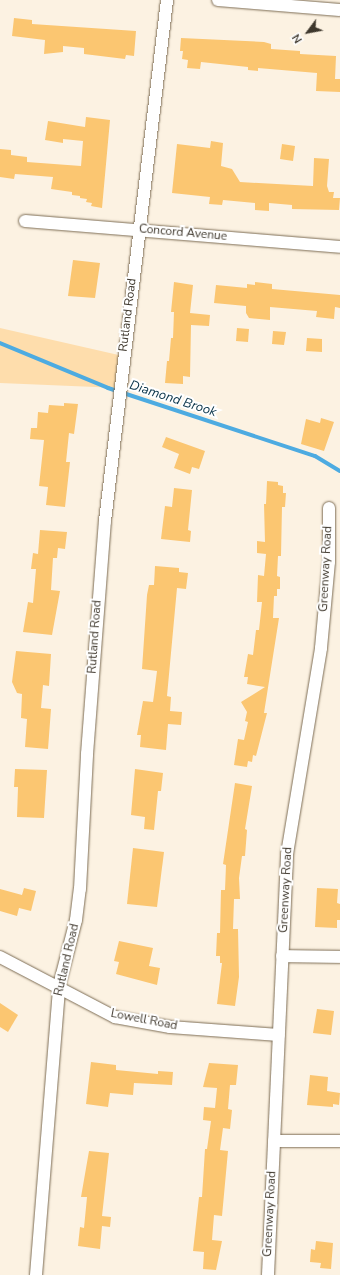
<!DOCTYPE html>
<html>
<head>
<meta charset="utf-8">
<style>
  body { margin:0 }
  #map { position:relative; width:340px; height:1275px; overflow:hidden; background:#fcf2e2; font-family:"Nunito Sans",sans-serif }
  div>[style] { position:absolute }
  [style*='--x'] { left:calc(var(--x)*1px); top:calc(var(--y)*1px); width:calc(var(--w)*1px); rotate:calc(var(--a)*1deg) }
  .green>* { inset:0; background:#feddac }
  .stream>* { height:4px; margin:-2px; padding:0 2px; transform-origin:2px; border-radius:2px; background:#4dabe1 }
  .building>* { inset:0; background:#fbc671 }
  .roads { filter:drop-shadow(0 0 1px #7d6d55) drop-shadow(0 0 1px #7d6d55) }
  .minor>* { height:12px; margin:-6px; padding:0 6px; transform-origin:6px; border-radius:6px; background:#fff }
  span { translate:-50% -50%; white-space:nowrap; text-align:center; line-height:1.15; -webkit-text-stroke:4px #fff; paint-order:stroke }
  .street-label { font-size:12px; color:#3e372c }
  .water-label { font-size:13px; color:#083248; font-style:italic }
  .north { position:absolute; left:288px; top:12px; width:40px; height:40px; -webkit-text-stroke:3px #fff; paint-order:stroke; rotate:238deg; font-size:11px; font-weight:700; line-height:16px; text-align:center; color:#3e372c }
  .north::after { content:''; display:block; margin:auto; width:14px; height:18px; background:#3e372c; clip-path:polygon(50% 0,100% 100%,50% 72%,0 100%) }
</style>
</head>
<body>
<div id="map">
  <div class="green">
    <div style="clip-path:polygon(0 328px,123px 356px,119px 388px,0 383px)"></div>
  </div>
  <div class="stream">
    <div style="--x:0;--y:343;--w:117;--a:22.6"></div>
    <div style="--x:108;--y:388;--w:218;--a:18.2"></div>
    <div style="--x:315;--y:456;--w:29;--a:31"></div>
  </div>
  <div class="building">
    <div style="clip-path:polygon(14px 18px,32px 20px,32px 24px,136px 31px,134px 56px,126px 55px,125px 59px,84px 54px,84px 48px,63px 46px,63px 52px,44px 54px,45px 40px,12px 36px)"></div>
    <div style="clip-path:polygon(181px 38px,264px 42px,271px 44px,271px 49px,300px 51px,300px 54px,336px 56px,335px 79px,340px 79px,340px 92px,316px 91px,317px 73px,258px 68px,258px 71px,248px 70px,248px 67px,201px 62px,200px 69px,187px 68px,188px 60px,182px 59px,183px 51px,180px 51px)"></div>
    <div style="clip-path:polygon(86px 117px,110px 120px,102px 208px,91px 206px,92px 203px,86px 202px,87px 199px,80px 198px,80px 196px,72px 195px,72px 192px,51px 189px,53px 177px,15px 174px,14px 179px,0 177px,0 149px,11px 150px,11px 155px,27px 157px,27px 162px,81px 166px,83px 141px,63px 139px,63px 143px,45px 140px,48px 121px,85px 127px)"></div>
    <div style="clip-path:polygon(211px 141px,223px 143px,221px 166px,232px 169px,240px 182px,313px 186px,314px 158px,329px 159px,327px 186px,329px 192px,334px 192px,333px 198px,340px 198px,339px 210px,292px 209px,292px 205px,269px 203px,269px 211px,255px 210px,255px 203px,223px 200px,222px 205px,209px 204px,210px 197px,172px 193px,177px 144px,210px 148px)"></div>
    <div style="clip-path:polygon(282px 144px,295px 146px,293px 161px,280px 159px)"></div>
    <div style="clip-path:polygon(73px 260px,100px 263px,95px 298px,68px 296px)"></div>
    <div style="clip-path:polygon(174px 282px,193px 285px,190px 313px,210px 315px,209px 326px,191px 325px,190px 377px,183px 376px,183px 384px,165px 383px,167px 361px,169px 361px,171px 338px,173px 338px,174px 312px,171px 312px)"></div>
    <div style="clip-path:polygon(255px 282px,272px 284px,272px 289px,340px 295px,340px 308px,335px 307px,334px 319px,316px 317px,317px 311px,270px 307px,270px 320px,249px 318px,246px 313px,246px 306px,214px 303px,216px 285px,247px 288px,247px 284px,255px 285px)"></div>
    <div style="clip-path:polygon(237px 328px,249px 329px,248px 342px,236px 341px)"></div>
    <div style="clip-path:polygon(273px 331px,286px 332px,284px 345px,272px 344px)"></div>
    <div style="clip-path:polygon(307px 338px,322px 339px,322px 352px,306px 351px)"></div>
    <div style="clip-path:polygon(64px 403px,78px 404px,74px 434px,69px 433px,66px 462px,70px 462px,65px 507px,46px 505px,48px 487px,39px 486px,44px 440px,30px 439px,31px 428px,37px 428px,38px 412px,48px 413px,49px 405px,64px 406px)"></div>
    <div style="clip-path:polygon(321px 418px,334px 422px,324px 451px,301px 444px,306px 419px,320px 423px)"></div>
    <div style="clip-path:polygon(166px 437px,205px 451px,199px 469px,192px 467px,190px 474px,174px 468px,179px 454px,162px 447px)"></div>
    <div style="clip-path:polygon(267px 481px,278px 482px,278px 485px,283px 486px,283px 493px,286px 493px,285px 507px,282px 507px,281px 556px,278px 556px,277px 576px,280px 577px,280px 589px,277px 589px,277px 596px,274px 596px,273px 618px,279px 618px,264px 713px,267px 713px,256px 756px,253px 755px,252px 762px,248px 761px,247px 767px,234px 765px,238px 739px,244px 740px,248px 722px,245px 721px,247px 712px,241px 702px,265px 687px,247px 684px,248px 677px,244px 677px,248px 654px,253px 655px,256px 630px,259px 630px,262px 602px,257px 602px,258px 575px,264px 576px,266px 554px,257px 553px,257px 541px,265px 542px,264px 504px,266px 504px)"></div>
    <div style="clip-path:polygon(174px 488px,192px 490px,188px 530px,191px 531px,190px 542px,161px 539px,165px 506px,172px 507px)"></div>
    <div style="clip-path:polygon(40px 530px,67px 532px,65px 549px,58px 548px,57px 558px,53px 558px,51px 590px,60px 591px,52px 635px,23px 632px,28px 602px,33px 603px,36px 569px,31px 569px,33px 553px,38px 554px)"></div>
    <div style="clip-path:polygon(155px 566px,179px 568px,179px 572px,188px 573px,186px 589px,177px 588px,167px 696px,171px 697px,170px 711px,182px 712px,181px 725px,168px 724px,166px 750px,140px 747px,141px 735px,137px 735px,143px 701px,153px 702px,154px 695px,157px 671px,142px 669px,147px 595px,149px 585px,154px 585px)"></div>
    <div style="clip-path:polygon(16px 651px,51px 654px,49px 686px,43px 685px,41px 708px,51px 709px,48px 749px,25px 747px,27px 719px,21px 718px,22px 694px,17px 693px,12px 682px)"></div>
    <div style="clip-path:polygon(15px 769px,47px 770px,44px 818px,17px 817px,18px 787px,14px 787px)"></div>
    <div style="clip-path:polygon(135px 769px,163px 773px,161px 791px,158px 791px,154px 830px,144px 829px,145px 817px,131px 815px)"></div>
    <div style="clip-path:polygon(235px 783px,252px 786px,245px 829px,247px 830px,245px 856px,242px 856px,239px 878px,240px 899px,234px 899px,233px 929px,238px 929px,239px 977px,235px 1006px,217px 1004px,222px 963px,220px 963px,220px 956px,216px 956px,217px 933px,220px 933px,221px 890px,225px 890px,226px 865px,223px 864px)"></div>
    <div style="clip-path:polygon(133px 848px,164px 852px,157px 907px,127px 904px)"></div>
    <div style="clip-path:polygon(24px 888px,36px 891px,31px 911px,19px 908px,17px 916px,0 911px,0 889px,22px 895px)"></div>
    <div style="clip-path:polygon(317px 888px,338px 889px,337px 903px,340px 904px,340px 920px,337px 920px,337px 928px,315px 927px)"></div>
    <div style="clip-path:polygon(119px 941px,153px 948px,149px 966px,160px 968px,157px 985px,116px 974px,119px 962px,114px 961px)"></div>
    <div style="clip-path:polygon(0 1003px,18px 1015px,8px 1032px,0 1027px)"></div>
    <div style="clip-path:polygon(317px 1009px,334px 1011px,331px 1035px,313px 1033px)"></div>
    <div style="clip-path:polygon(91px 1062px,116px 1065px,116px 1070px,158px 1074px,158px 1071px,173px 1072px,172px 1085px,134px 1083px,133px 1095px,110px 1093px,108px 1107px,86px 1104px)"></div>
    <div style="clip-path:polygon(209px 1063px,238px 1065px,236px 1085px,230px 1085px,228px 1109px,232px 1110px,230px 1129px,223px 1128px,220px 1150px,228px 1151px,222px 1216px,214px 1215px,212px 1240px,222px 1241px,216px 1270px,203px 1269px,204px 1252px,193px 1251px,199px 1197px,202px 1197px,205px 1149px,207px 1149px,211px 1121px,203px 1120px,204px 1107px,215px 1108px,217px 1088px,203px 1087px)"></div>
    <div style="clip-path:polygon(310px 1075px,328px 1077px,327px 1091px,340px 1093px,339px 1105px,333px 1104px,333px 1107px,307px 1105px)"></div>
    <div style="clip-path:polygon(89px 1151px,109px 1153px,102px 1216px,111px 1217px,110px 1227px,102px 1226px,100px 1249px,78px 1246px,80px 1227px,84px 1228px,87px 1197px,81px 1197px)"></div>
    <div style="clip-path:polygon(316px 1241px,333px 1243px,331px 1269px,320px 1268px,321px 1263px,310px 1262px,311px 1249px,315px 1250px)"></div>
  </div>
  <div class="roads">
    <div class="minor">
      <div style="--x:218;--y:0;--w:122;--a:4.7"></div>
      <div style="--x:25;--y:221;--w:316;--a:4.7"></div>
      <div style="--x:282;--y:956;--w:58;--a:1"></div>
      <div style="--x:0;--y:957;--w:130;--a:27.6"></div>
      <div style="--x:115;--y:1017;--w:56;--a:10.3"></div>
      <div style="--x:170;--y:1027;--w:109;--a:4.2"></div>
      <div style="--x:274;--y:1141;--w:66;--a:0"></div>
      <div style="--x:36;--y:1275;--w:290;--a:-85.4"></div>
      <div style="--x:59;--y:986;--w:68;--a:-75.6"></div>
      <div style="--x:76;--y:920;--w:31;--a:-83"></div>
      <div style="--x:80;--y:889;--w:135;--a:-87"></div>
      <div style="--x:87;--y:754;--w:234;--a:-85.6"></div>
      <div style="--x:105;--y:521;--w:525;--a:-83.21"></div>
      <div style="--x:268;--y:1275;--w:421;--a:-87.4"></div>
      <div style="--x:287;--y:854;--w:209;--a:-80.6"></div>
      <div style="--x:321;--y:648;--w:86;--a:-84.7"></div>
      <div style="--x:329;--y:562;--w:54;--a:-90"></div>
    </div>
  </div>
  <div class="street-label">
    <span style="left:183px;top:233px;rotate:5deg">Concord Avenue</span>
    <span style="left:128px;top:315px;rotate:-83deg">Rutland Road</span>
    <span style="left:326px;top:569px;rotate:-87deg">Greenway Road</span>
    <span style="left:95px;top:637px;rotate:-86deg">Rutland Road</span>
    <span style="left:286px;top:890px;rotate:-87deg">Greenway Road</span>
    <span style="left:67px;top:960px;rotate:-77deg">Rutland Road</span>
    <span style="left:144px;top:1020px;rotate:11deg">Lowell Road</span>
    <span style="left:270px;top:1214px;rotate:-87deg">Greenway Road</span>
  </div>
  <div class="water-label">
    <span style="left:173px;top:399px;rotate:18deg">Diamond Brook</span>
  </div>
  <div class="north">N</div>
</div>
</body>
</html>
